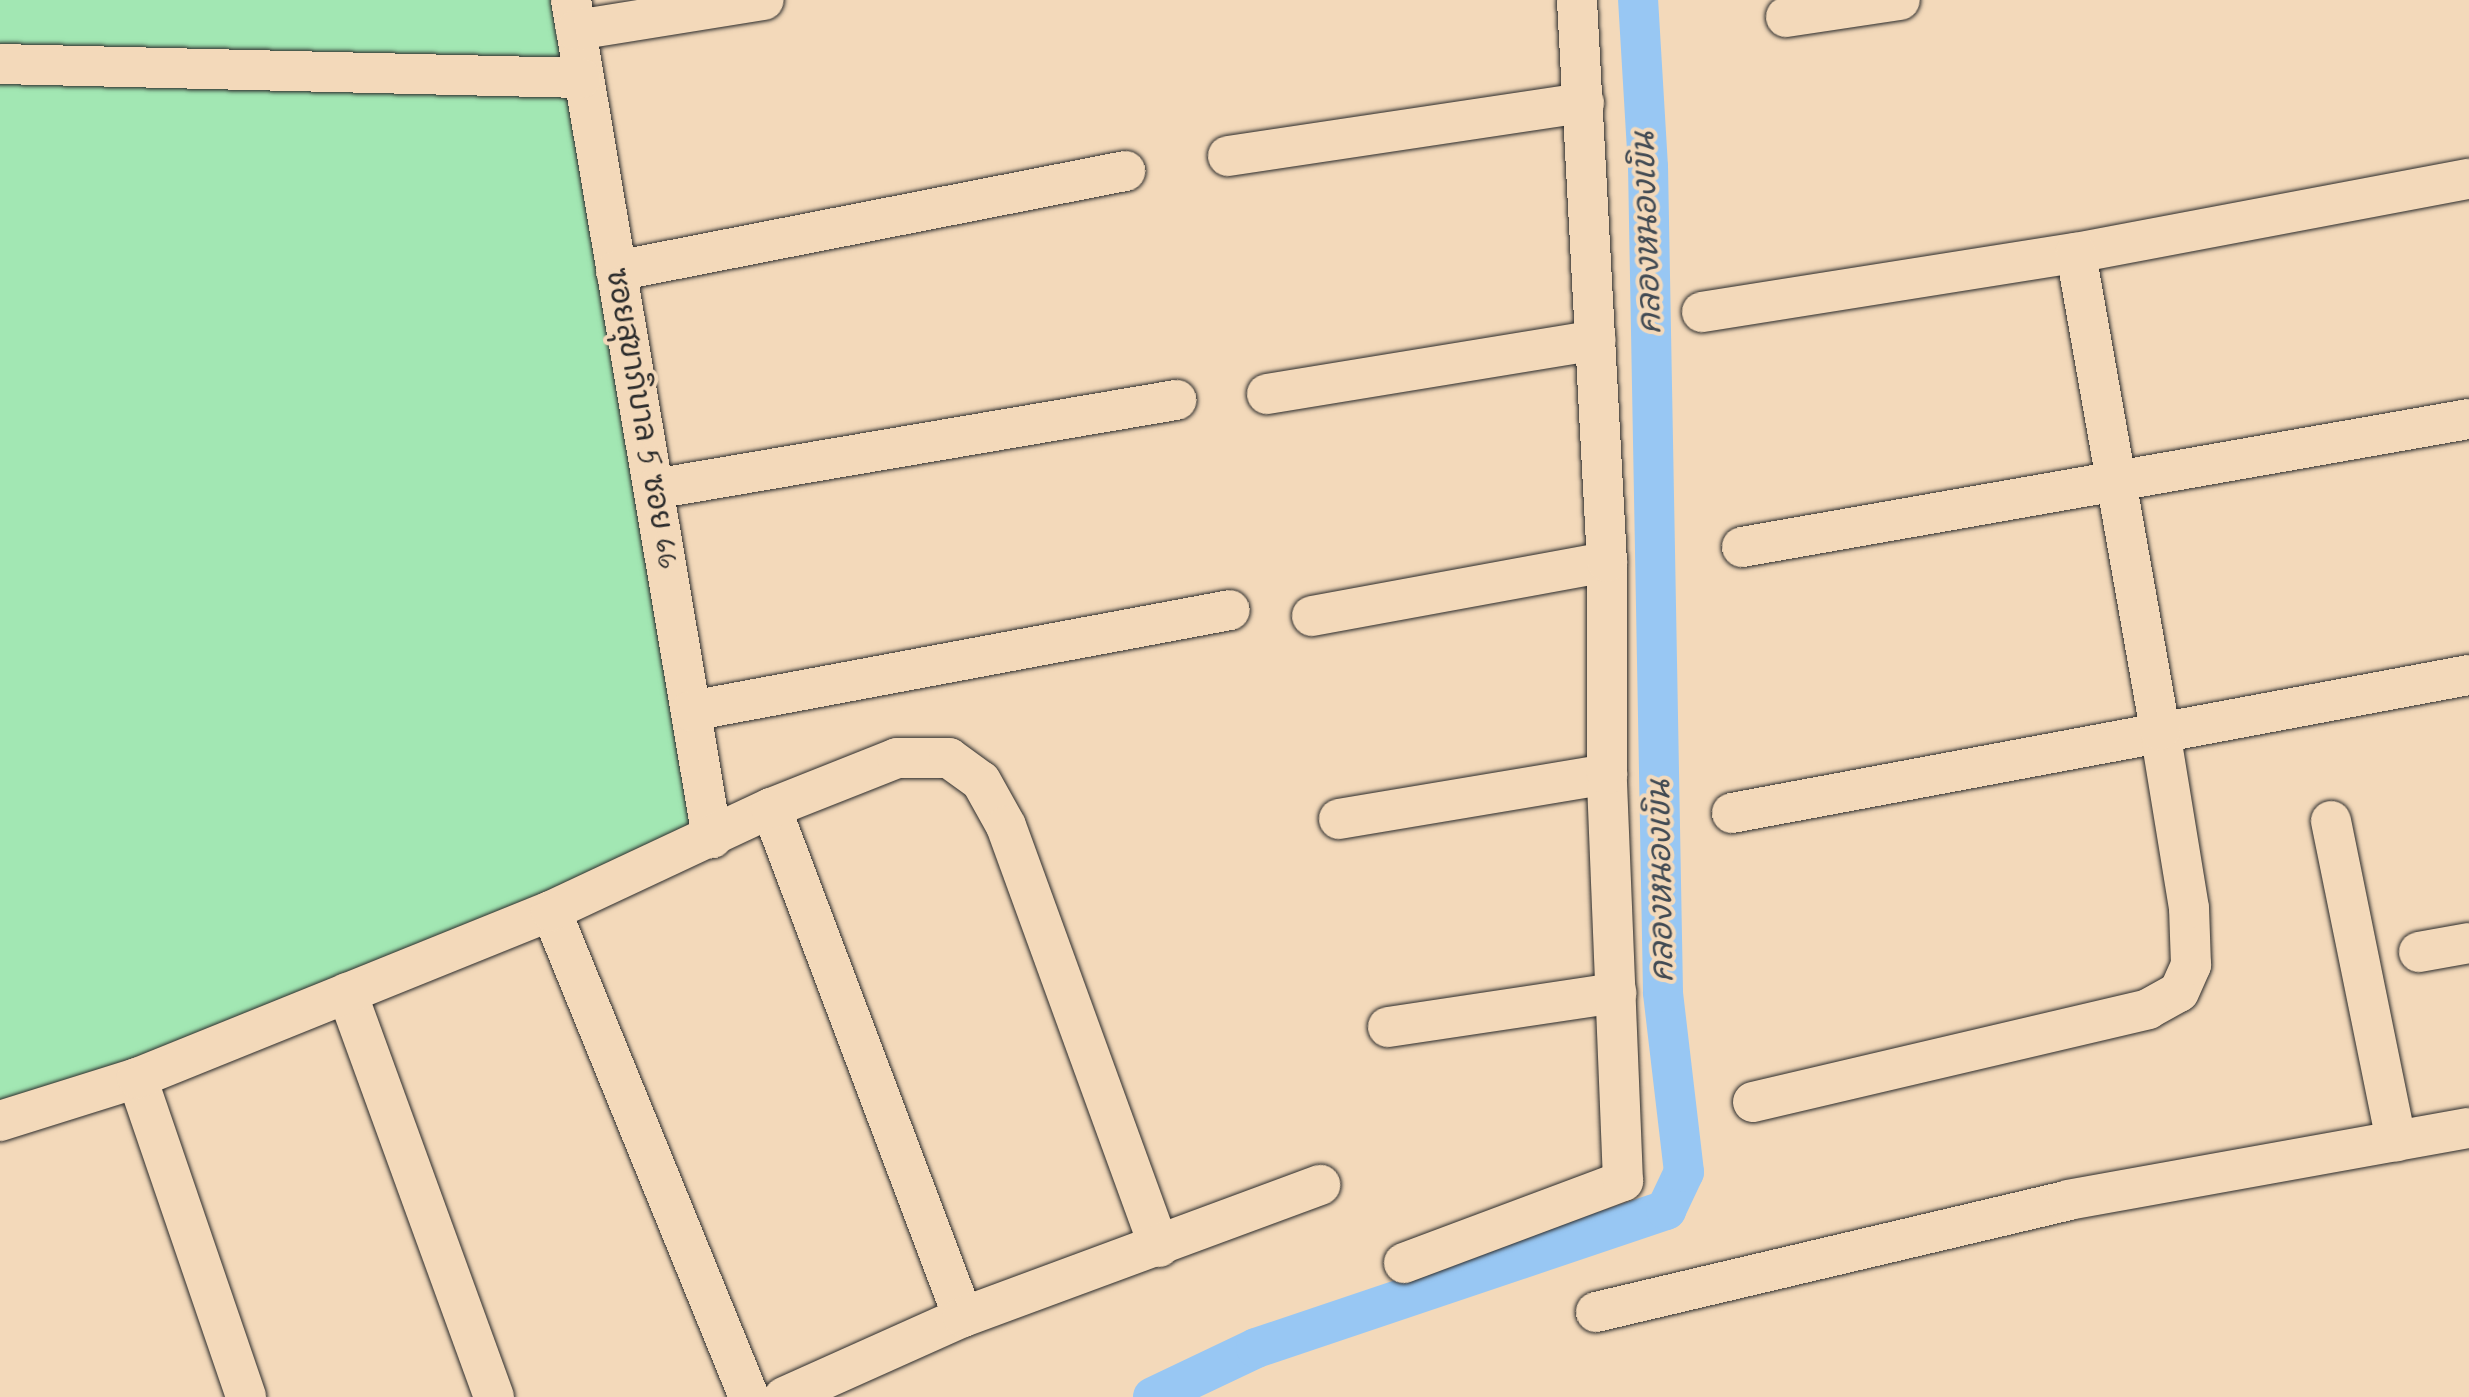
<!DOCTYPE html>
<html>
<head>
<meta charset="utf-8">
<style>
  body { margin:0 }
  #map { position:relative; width:2469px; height:1397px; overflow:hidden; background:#f3d9ba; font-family:Mynerve,"Playpen Sans Thai",sans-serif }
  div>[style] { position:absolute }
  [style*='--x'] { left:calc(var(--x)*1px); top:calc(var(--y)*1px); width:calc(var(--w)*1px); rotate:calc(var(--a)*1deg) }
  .green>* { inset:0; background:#a2e7b3 }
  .canal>* { height:40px; margin:-20px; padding:0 20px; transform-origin:20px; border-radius:20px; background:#98c7f3 }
  .roads { filter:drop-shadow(0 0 2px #2b2b2b) drop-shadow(0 0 2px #2b2b2b) }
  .street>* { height:40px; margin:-20px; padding:0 20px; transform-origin:20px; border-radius:20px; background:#f3d9ba }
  span { translate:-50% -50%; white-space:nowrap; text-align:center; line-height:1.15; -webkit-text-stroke:8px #f3d9ba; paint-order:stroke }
  .street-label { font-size:30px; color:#2b2b2b }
  .water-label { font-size:32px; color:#414a53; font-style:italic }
</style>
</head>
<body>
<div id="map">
  <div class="green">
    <div style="clip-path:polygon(0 0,567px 0,703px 838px,0 1123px)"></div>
  </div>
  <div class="canal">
    <div style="--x:1153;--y:1397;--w:114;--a:-25.4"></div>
    <div style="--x:1256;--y:1348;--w:433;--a:-18.6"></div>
    <div style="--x:1666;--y:1210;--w:42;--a:-64.7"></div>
    <div style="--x:1684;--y:1172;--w:181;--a:-96.7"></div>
    <div style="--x:1663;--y:992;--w:825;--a:-91.04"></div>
    <div style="--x:1648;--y:167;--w:167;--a:-93.4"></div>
  </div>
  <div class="roads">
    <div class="street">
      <div style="--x:571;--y:0;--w:850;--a:80.45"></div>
      <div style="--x:1786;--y:17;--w:115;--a:-8.5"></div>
      <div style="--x:576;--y:30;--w:190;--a:-9.1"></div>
      <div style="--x:0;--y:64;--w:581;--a:1.38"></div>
      <div style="--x:1228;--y:156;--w:360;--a:-8.5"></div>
      <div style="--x:616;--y:271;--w:519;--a:-11.11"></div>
      <div style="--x:1702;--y:312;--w:379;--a:-9"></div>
      <div style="--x:2076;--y:253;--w:400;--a:-10.7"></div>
      <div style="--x:1267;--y:394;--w:333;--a:-9.3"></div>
      <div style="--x:654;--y:489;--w:530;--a:-9.68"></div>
      <div style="--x:1742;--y:547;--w:738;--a:-9.99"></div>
      <div style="--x:1312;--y:616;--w:300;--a:-10.4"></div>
      <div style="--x:691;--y:711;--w:548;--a:-10.61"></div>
      <div style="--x:771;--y:808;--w:544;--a:69.33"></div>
      <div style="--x:1732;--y:813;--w:750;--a:-10.61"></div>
      <div style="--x:1339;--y:819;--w:272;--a:-9.5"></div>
      <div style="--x:2331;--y:821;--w:327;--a:78.5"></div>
      <div style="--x:551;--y:911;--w:525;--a:67.83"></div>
      <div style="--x:2419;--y:952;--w:51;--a:-10.2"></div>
      <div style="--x:347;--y:993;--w:430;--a:70"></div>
      <div style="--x:1388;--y:1027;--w:231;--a:-8.5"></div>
      <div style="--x:137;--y:1078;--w:337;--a:71.1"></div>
      <div style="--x:1753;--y:1102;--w:406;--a:-13.2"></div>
      <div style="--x:2148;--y:1009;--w:35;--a:-29"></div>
      <div style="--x:2179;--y:992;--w:30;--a:-66"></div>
      <div style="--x:2191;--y:965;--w:57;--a:-92"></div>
      <div style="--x:2189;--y:908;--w:180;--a:-99.3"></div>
      <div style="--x:2160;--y:730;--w:484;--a:-100"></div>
      <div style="--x:0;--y:1121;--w:144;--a:-17.4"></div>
      <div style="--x:137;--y:1078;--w:446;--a:-22"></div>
      <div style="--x:551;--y:911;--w:243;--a:-25.1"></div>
      <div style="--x:771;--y:808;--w:136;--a:-21.6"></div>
      <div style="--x:897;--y:758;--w:52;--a:0"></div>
      <div style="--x:949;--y:758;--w:39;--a:36"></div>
      <div style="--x:981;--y:781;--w:51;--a:60.9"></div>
      <div style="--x:1006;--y:826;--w:448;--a:70"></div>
      <div style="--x:1404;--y:1263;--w:234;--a:-20.5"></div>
      <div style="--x:1623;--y:1181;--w:407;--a:-92.3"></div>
      <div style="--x:1607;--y:774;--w:212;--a:-90"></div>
      <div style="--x:1607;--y:562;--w:563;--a:-93.06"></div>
      <div style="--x:1596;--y:1312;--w:485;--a:-13.3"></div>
      <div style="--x:2068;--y:1200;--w:407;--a:-10.2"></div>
      <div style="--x:784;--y:1397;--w:196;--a:-24.1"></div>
      <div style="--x:963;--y:1317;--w:381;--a:-20.3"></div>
    </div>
  </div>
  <div class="street-label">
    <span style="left:641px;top:419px;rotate:80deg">ซอยสุขาภิบาล 5 ซอย 66</span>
  </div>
  <div class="water-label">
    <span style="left:1648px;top:233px;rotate:-92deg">คลองหนองเขิน</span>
    <span style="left:1662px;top:881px;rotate:-91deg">คลองหนองเขิน</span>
  </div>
</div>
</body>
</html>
